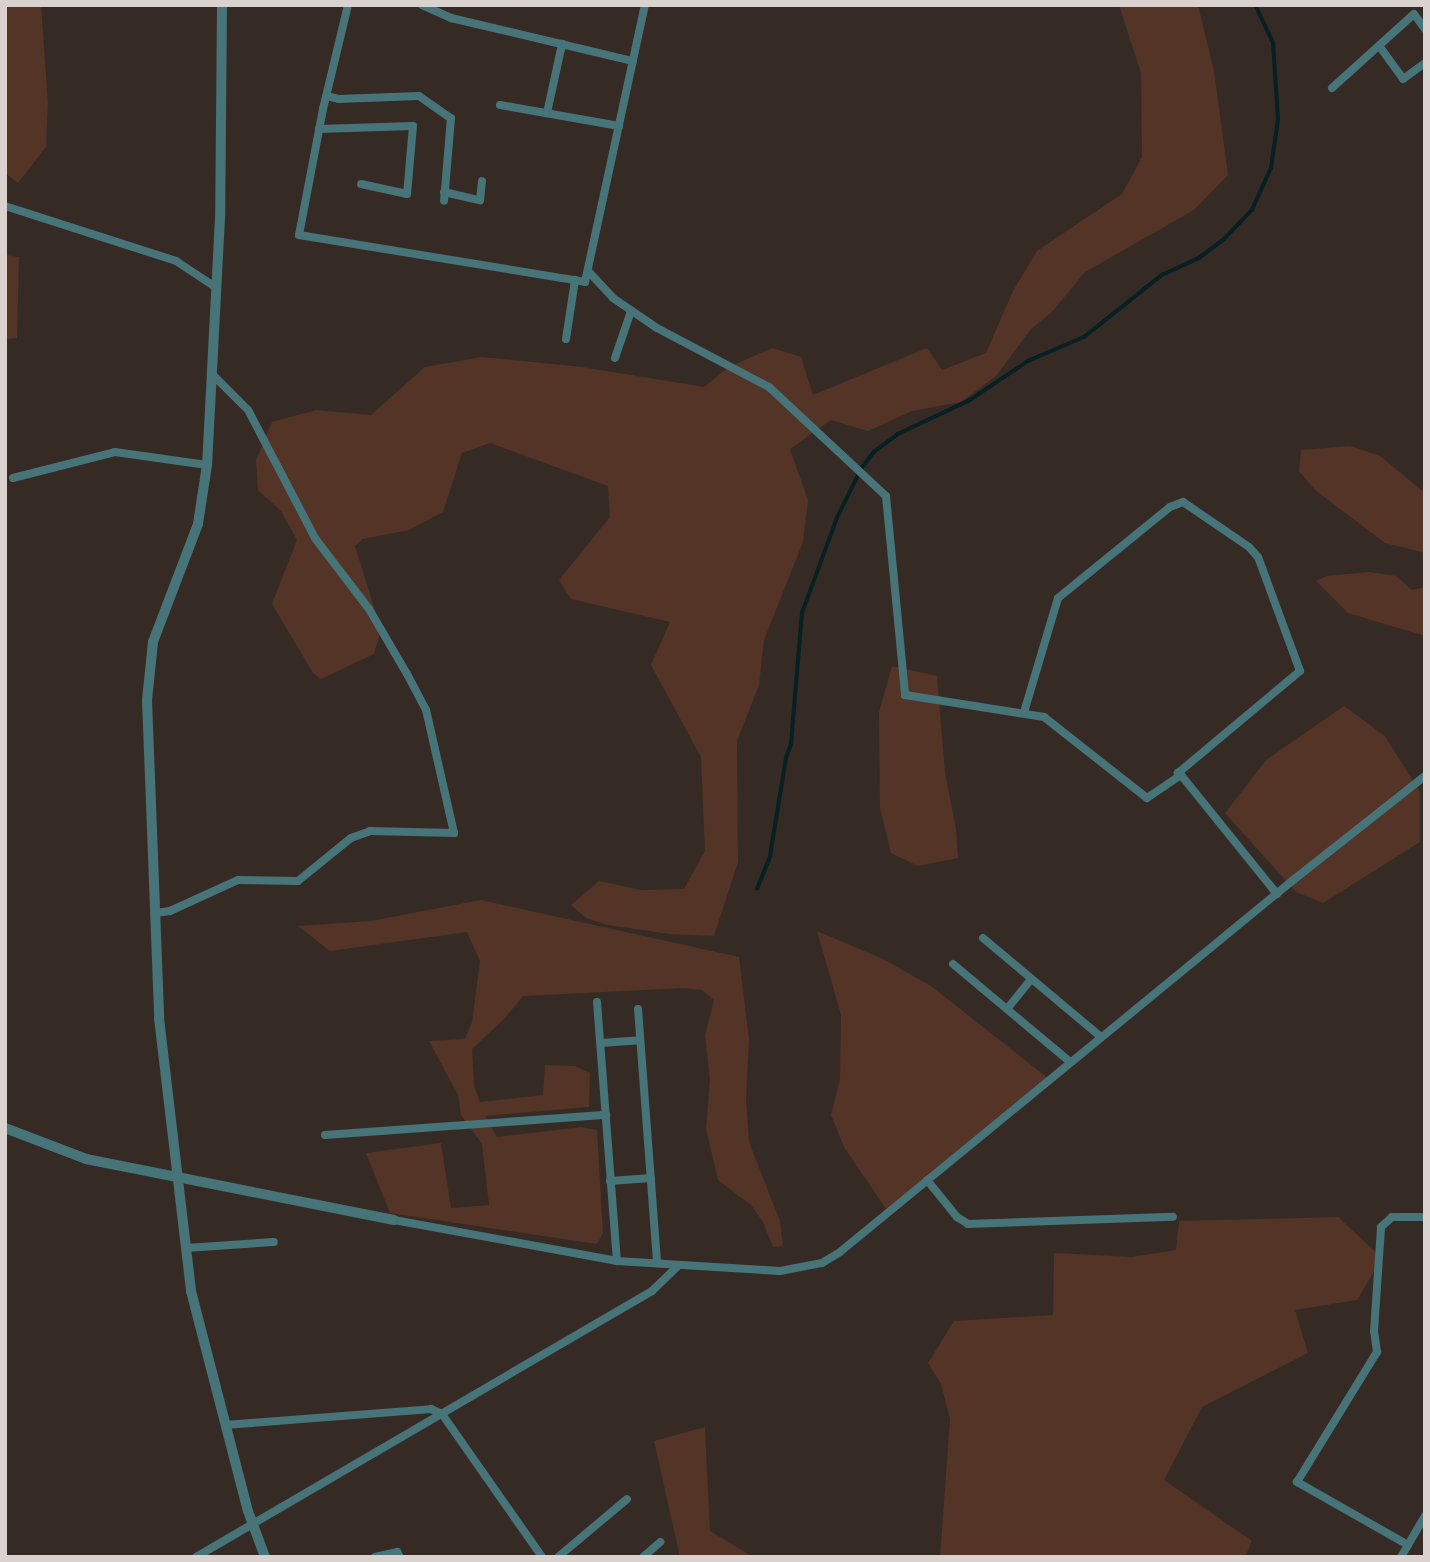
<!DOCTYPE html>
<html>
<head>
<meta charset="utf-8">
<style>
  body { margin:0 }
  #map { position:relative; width:1430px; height:1562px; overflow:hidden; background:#362a25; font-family:Ubuntu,sans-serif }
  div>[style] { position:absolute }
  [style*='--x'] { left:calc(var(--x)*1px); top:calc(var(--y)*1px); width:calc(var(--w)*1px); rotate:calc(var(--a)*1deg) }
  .green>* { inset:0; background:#543426 }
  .stream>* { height:3.5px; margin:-1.75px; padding:0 1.75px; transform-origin:1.75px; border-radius:1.75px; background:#062023 }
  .minor>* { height:8px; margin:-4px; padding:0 4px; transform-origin:4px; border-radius:4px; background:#467478 }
  .tertiary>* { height:10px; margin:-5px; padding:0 5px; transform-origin:5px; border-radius:5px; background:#467478 }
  span { translate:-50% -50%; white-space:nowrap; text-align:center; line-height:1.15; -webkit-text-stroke:6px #2c201b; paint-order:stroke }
  .frame { position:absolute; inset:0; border:7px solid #dad2cf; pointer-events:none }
</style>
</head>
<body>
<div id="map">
  <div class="green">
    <div style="clip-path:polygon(5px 5px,41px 5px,48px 103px,46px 147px,18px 183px,5px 173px)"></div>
    <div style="clip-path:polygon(1119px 5px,1198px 5px,1214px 71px,1228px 175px,1194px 210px,1085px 272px,1052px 312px,1031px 329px,996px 376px,961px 402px,912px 411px,868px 431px,831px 420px,790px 449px,808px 500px,803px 542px,764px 640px,759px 685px,737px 741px,738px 862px,714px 936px,669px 934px,608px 925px,586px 918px,571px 905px,599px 881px,641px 890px,684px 889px,705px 851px,701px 757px,651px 665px,670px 622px,571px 599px,559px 580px,610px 517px,608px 486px,490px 443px,462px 453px,443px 512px,409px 530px,363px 539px,355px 546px,381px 630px,374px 654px,321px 679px,313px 673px,272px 604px,297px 540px,281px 511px,258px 490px,256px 460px,272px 422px,316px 410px,371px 415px,425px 367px,482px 357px,582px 367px,704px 387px,729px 367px,772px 348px,801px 357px,813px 395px,927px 348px,942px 370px,986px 353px,1013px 291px,1037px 251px,1122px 194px,1142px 157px,1141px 73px)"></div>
    <div style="clip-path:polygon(5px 255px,19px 257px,17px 338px,5px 339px)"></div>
    <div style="clip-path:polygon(1350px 446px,1380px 456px,1425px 493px,1425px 553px,1385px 543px,1315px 490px,1299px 471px,1301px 450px)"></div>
    <div style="clip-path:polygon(1369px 572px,1396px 576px,1412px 590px,1425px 587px,1425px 636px,1348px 613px,1316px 581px,1327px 576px)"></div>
    <div style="clip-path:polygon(892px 666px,937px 676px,945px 773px,956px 829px,958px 858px,918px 866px,891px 853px,880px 808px,879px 712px)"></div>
    <div style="clip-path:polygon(1344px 706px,1385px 736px,1420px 792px,1420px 842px,1323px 903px,1296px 892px,1225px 813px,1266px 760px)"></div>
    <div style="clip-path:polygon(481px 900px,739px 957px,749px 1039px,746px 1099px,749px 1142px,780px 1221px,783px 1246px,773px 1247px,763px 1222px,751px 1205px,718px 1180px,706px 1129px,710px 1080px,705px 1035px,714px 1000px,702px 990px,684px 988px,523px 996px,504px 1019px,472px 1049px,474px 1086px,480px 1102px,543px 1095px,545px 1065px,575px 1066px,590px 1073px,589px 1107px,485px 1116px,497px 1137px,581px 1127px,597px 1130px,603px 1233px,597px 1244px,390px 1213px,366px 1153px,441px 1143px,451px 1208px,489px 1205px,482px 1144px,461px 1115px,458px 1095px,429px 1041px,465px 1039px,472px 1022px,480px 961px,467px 932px,330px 951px,298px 926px,371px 921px)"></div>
    <div style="clip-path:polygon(817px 931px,883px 959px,931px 986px,1049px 1079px,886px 1209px,844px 1147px,831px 1115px,840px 1079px,841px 1015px)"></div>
    <div style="clip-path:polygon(1338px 1217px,1382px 1258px,1357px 1300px,1295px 1310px,1308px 1353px,1202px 1407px,1164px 1480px,1252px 1541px,1245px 1557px,940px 1557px,950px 1419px,941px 1384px,928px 1363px,954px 1321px,1053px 1315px,1054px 1253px,1132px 1257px,1176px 1250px,1179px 1221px)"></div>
    <div style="clip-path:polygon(705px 1427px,710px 1531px,753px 1557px,680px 1557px,654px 1441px)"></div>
  </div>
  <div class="stream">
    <div style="--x:757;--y:889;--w:35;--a:-68"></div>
    <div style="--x:770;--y:856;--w:99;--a:-80.7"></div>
    <div style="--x:786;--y:758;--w:15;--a:-70"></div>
    <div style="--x:791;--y:744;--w:131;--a:-85.2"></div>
    <div style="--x:802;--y:613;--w:101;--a:-69.8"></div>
    <div style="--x:837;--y:518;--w:55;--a:-63.9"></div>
    <div style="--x:861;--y:469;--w:21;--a:-53"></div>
    <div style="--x:874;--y:452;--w:30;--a:-37"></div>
    <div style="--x:898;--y:434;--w:80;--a:-25.3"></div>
    <div style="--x:970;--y:400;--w:70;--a:-33.9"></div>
    <div style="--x:1028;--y:361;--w:61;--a:-23.2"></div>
    <div style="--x:1084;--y:337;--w:100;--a:-38.5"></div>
    <div style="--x:1162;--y:275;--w:41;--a:-24.7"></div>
    <div style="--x:1199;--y:258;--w:31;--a:-37"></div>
    <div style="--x:1224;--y:239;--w:40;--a:-46"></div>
    <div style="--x:1252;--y:210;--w:46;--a:-65.7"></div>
    <div style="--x:1271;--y:168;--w:49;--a:-81.7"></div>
    <div style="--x:1278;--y:120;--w:77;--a:-93.7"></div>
    <div style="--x:1273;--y:43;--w:42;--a:-115.3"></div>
  </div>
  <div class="minor">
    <div style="--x:348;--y:5;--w:107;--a:103.5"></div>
    <div style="--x:323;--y:109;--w:128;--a:100.8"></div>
    <div style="--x:299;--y:235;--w:290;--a:9.3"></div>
    <div style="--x:585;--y:282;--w:283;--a:-77.8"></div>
    <div style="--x:422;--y:5;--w:32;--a:24"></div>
    <div style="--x:451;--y:18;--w:187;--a:13.3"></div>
    <div style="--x:1380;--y:47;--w:39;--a:54"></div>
    <div style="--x:1403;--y:79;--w:27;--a:-36"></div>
    <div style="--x:1332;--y:88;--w:110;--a:-42.1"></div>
    <div style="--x:1414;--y:14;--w:19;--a:54"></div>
    <div style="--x:326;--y:96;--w:13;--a:13"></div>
    <div style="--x:339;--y:99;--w:80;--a:-2.1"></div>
    <div style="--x:419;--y:96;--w:39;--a:35"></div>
    <div style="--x:451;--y:118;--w:83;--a:94.8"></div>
    <div style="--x:500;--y:105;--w:121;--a:10"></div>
    <div style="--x:547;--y:113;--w:71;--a:-77.7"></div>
    <div style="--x:319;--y:129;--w:94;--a:-1.8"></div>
    <div style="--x:413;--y:126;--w:68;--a:95"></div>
    <div style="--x:407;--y:194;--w:47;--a:-167.7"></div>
    <div style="--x:444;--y:192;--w:37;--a:13"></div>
    <div style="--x:480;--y:200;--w:19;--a:-84"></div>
    <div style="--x:5;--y:206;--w:180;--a:17.8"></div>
    <div style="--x:176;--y:261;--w:49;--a:33.4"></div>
    <div style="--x:588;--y:271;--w:37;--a:47"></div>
    <div style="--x:613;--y:298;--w:53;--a:34.3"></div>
    <div style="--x:657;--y:328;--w:127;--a:27.8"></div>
    <div style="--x:769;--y:387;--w:160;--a:43"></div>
    <div style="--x:886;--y:496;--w:200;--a:84.5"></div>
    <div style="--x:905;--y:695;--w:141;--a:9"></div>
    <div style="--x:1044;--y:717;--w:131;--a:38.2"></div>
    <div style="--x:1147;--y:798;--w:41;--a:-34.1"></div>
    <div style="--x:1181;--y:775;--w:4;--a:-146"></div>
    <div style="--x:1178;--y:773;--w:159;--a:-39.9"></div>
    <div style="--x:1300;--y:671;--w:121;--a:-110.2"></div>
    <div style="--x:1258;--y:557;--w:13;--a:-132"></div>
    <div style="--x:1249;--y:547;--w:80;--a:-145.7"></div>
    <div style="--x:1183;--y:502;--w:14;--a:159"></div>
    <div style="--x:1170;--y:507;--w:144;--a:140.9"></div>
    <div style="--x:1058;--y:598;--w:119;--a:106.6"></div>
    <div style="--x:566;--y:339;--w:60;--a:-81.3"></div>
    <div style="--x:615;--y:358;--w:50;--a:-71.2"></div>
    <div style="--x:13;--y:478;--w:105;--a:-14.3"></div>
    <div style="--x:115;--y:452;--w:93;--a:8"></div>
    <div style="--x:1181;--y:775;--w:153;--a:51.1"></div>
    <div style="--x:156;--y:913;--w:14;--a:-8"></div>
    <div style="--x:170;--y:911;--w:75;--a:-24.5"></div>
    <div style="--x:238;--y:880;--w:60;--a:1"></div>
    <div style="--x:298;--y:881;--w:68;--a:-39.1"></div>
    <div style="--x:351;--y:838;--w:20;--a:-20"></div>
    <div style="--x:370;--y:831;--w:84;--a:1.4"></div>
    <div style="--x:454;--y:833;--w:126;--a:-102.8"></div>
    <div style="--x:426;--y:710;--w:41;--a:-117.8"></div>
    <div style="--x:407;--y:674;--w:75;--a:-120.3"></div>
    <div style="--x:369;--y:609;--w:89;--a:-127.3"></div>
    <div style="--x:315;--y:538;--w:144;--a:-117.6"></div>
    <div style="--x:248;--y:410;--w:49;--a:-135"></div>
    <div style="--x:983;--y:938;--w:154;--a:40"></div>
    <div style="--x:953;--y:964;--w:153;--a:39.9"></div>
    <div style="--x:597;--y:1002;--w:260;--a:85.6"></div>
    <div style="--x:638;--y:1009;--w:255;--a:85.7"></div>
    <div style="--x:1007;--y:1009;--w:38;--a:-51"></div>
    <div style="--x:601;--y:1043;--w:39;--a:-4"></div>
    <div style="--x:325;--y:1135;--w:282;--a:-4.1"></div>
    <div style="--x:927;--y:1180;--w:48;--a:51"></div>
    <div style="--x:957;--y:1217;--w:13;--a:32"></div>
    <div style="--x:968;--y:1224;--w:205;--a:-2"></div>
    <div style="--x:610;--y:1181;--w:41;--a:-4.2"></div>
    <div style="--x:394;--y:1220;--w:227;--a:10.4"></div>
    <div style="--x:617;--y:1261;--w:163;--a:3.5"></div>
    <div style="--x:780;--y:1271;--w:43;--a:-10.8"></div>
    <div style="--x:822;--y:1263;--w:21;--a:-31"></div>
    <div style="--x:840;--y:1252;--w:585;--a:-39.38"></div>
    <div style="--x:1292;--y:881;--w:169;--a:-38.3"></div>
    <div style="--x:186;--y:1248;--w:88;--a:-3.9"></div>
    <div style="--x:225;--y:1425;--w:207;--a:-4.4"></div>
    <div style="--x:431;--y:1409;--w:12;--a:24"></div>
    <div style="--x:442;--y:1414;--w:174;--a:55"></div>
    <div style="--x:1408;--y:1545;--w:128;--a:-150.4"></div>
    <div style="--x:1297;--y:1482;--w:153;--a:-58.4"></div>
    <div style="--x:1377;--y:1352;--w:21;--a:-98"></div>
    <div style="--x:1374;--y:1331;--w:104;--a:-86.1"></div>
    <div style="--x:1381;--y:1227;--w:15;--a:-42"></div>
    <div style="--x:1392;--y:1217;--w:33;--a:0"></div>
    <div style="--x:196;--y:1557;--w:528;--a:-30.26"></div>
    <div style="--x:652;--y:1291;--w:37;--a:-44"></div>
    <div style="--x:375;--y:1557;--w:23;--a:-13"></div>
    <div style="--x:397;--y:1552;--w:6;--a:59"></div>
    <div style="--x:558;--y:1557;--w:90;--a:-40"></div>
    <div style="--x:643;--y:1557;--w:23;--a:-41"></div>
    <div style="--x:1401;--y:1557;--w:48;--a:-59.7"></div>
  </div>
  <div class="tertiary">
    <div style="--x:222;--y:5;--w:213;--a:90.5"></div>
    <div style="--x:220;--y:218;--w:247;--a:93"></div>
    <div style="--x:207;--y:465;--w:60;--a:98.7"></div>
    <div style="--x:198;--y:524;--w:126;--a:110.9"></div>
    <div style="--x:153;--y:642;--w:58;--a:95.9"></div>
    <div style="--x:147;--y:700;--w:318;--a:87.8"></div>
    <div style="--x:159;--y:1018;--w:275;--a:83.3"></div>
    <div style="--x:191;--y:1291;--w:227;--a:75.5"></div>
    <div style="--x:248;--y:1511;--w:49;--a:69.7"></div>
    <div style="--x:5;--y:1128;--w:87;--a:20.9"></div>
    <div style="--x:86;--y:1159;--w:314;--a:11.2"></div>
  </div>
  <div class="frame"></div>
</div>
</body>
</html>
